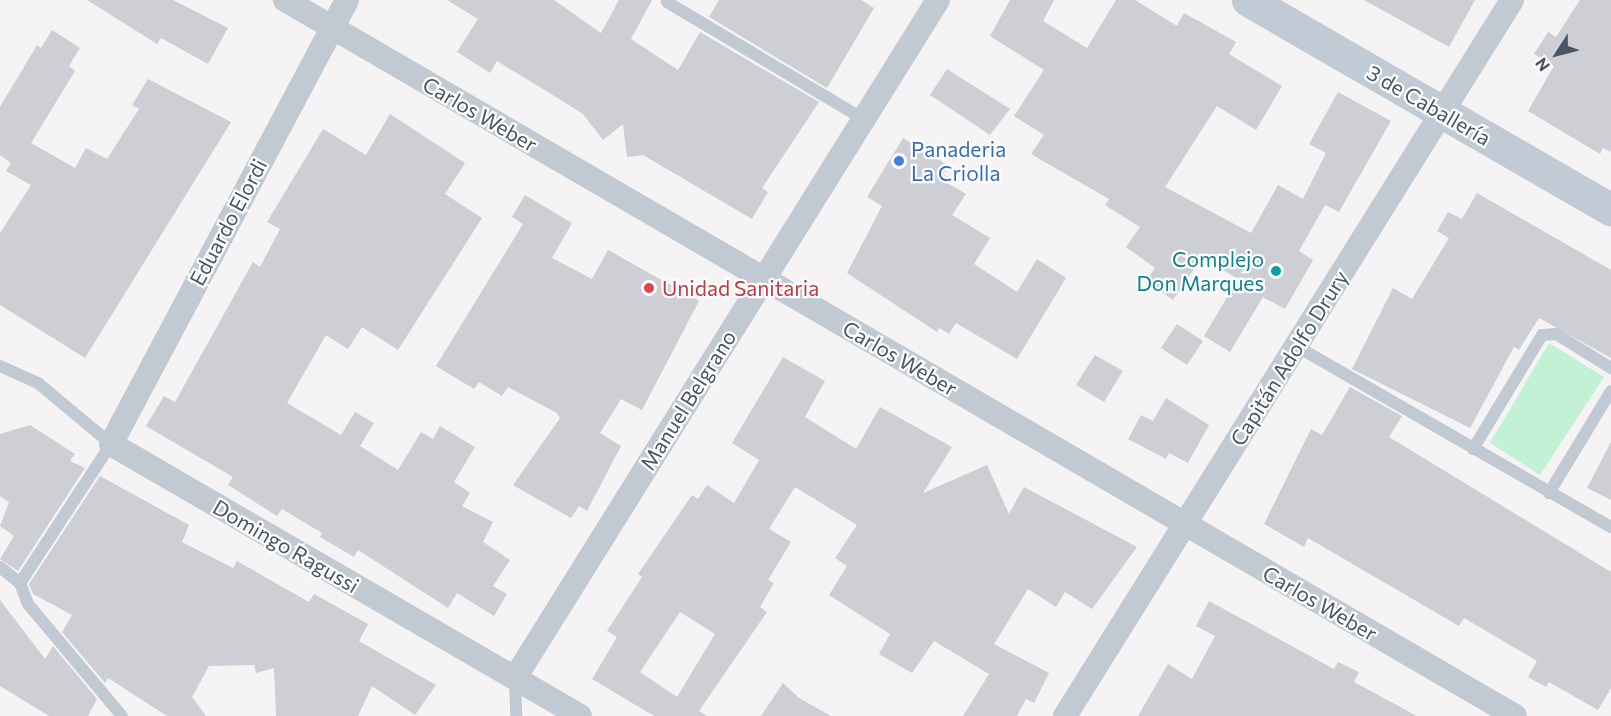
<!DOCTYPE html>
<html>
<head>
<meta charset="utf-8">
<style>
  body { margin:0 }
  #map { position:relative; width:1611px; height:716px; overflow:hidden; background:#f5f3f3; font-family:Commissioner,sans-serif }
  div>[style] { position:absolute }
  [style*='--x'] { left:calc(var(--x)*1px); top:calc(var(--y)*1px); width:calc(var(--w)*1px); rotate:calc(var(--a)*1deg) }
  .green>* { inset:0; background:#c3f1d5 }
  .building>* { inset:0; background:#cdcfd5 }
  .service>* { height:12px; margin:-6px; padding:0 6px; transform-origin:6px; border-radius:6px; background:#c1cad2 }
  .minor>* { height:24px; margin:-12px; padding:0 12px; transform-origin:12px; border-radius:12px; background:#c1cad2 }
  .secondary>* { height:33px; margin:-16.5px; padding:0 16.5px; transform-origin:16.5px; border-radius:16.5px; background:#c1cbd6 }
  .dots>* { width:16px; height:16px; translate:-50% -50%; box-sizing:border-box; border:3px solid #fff; border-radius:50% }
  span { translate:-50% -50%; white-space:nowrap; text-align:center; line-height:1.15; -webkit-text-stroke:4.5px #fff; paint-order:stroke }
  .street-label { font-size:21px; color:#4a5661 }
  .shop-label { font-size:21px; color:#366cbe }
  .left { translate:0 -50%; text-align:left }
  .culture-label { font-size:21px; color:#0d838f }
  .right { translate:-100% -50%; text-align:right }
  .health-label { font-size:21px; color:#be3a42 }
  .north { position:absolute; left:1527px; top:24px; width:60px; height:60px; -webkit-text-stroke:4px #fff; paint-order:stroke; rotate:234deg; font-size:16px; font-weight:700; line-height:24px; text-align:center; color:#4a5661 }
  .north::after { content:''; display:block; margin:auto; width:21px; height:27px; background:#4a5661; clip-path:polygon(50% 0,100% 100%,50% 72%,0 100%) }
</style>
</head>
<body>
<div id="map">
  <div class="green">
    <div style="clip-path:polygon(1549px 343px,1604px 377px,1540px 475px,1490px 443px)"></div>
  </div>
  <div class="building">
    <div style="clip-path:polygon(87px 0,173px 0,228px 28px,208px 64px,161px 38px,157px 44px)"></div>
    <div style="clip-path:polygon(447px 0,554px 0,601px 33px,619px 0,652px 0,631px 39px,678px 70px,700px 32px,819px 102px,762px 188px,768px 192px,752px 219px,643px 155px,627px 157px,623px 124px,603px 140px,583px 114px,556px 97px,497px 61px,490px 73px,457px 52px,478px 19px)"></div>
    <div style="clip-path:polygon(719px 0,861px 0,874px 8px,827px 88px,709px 17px)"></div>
    <div style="clip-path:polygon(1010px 0,1054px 0,1043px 21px,1087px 48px,1116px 0,1135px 0,1177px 26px,1184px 13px,1236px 42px,1229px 54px,1282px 86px,1256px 130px,1217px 106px,1165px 187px,1251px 233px,1278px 185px,1303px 199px,1326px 153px,1309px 144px,1338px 92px,1391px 121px,1339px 212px,1325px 205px,1299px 251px,1313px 260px,1285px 309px,1263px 297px,1230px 352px,1204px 336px,1238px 279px,1202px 257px,1173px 300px,1146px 281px,1155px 268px,1126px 247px,1140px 227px,1105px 205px,1109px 199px,1031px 154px,1044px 135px,1014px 116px,1044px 70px,990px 36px)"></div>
    <div style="clip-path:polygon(1364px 0,1475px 0,1449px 47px)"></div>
    <div style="clip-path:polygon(1580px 0,1611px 0,1611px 152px,1603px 148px,1600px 154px,1528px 111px,1554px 66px,1534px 54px,1548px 32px,1556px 37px)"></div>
    <div style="clip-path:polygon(52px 30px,80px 48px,69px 66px,75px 71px,31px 143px,75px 168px,86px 148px,107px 159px,139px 109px,132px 105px,148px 79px,231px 122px,85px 358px,0 305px,0 233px,31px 185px,6px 171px,11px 163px,0 155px,0 107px,37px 45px,41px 48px)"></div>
    <div style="clip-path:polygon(947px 69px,1010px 109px,990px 135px,930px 95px)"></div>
    <div style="clip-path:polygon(390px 114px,465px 163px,445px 194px,482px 218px,398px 350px,362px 327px,348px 349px,326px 335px,287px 403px,341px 435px,355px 412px,374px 423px,360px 446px,398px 470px,421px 432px,433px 439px,440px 426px,475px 447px,454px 482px,470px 493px,462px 506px,493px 522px,483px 542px,510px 560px,493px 586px,507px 594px,494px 616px,457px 593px,448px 608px,358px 550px,354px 557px,320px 537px,322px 533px,282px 509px,277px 516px,228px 485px,233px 477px,146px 426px,164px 396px,175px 402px,253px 262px,260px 267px,280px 229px,267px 222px,323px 129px,366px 155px)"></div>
    <div style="clip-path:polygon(903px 138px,949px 166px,943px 174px,950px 179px,947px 183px,966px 194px,952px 215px,990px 238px,974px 264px,1017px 292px,1037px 259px,1066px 278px,1017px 359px,956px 323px,949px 334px,939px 328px,937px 332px,847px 273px,882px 206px,867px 197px)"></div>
    <div style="clip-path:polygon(1477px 193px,1611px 270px,1611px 358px,1539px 318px,1519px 350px,1514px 347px,1470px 428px,1352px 369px,1393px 288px,1412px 299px,1449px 238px,1437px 231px,1448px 212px,1462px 219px)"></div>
    <div style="clip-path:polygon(525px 195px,572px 223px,552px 258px,592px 279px,608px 250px,699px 301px,642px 410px,621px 399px,600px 433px,621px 446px,587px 511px,579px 506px,571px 518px,513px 485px,560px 418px,557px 413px,508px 387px,502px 396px,479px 382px,474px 389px,436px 366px,523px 224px,512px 217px)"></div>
    <div style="clip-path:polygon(1177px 324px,1203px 341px,1187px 365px,1161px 348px)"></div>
    <div style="clip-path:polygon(1095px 355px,1123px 371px,1104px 402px,1076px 385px)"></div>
    <div style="clip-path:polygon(evenodd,783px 357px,825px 381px,805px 417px,856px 449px,880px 407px,952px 447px,923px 493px,987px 465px,1009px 514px,1024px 487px,1137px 547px,1092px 609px,1065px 592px,1056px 607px,1028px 589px,994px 644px,1049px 673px,1034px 703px,1026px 699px,1017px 716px,963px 716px,989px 674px,934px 641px,912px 673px,879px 654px,890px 634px,829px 595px,847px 566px,835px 558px,857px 525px,795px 487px,769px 529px,791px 542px,768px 580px,774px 583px,760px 607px,767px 612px,699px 711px,707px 716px,654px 716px,592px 679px,617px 637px,607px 631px,642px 577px,638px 574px,692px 495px,698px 499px,707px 485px,734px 503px,759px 460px,732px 443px,783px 357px,680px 612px,715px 634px,677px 697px,640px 672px,680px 612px)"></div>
    <div style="clip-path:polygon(1350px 387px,1402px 416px,1389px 437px,1611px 572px,1611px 688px,1598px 710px,1549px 682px,1546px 687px,1528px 677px,1537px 661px,1464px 618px,1459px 626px,1308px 538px,1304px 547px,1264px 524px,1311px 429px,1322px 435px)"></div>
    <div style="clip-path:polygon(1166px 398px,1209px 425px,1188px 463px,1169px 453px,1166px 459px,1128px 439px,1141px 415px,1153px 421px)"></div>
    <div style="clip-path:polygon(30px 425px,75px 454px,70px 461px,85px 468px,18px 571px,0 559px,14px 536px,0 526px,9px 502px,0 496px,0 434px)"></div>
    <div style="clip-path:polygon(1611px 442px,1611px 500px,1587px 488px)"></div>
    <div style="clip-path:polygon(100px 476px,189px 525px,182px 542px,233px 568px,237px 561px,309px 602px,314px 594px,368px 624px,359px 641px,436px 685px,415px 715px,372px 686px,358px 716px,276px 716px,274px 668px,256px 673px,254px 665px,209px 666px,192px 697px,206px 716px,167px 716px,108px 678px,105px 683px,62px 632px,72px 615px,33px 594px,29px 584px)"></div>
    <div style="clip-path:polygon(0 600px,45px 659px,53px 646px,97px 699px,88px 716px,49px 716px,0 686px)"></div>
    <div style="clip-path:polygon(1209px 601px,1334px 669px,1338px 662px,1359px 672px,1354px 682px,1417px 716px,1138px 716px,1168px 664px,1192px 679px,1215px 636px,1196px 626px)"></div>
    <div style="clip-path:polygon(783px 683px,799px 698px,831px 716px,761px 716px)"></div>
  </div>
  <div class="service">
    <div style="--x:667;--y:2;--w:228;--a:30.8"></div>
    <div style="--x:1296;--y:346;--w:363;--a:29.9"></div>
    <div style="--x:0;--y:366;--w:42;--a:24.1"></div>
    <div style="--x:38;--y:383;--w:95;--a:39.9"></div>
    <div style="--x:111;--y:444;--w:166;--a:123.2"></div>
    <div style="--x:20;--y:583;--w:22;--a:69"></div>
    <div style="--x:28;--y:604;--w:146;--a:50"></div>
    <div style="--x:1473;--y:449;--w:133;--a:-58.8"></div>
    <div style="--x:1542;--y:335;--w:14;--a:-4"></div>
    <div style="--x:1556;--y:334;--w:65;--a:31.7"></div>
    <div style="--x:1549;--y:493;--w:119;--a:-58.7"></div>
    <div style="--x:0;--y:567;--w:26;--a:39"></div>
    <div style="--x:515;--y:678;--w:38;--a:88"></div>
  </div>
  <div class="minor">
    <div style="--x:285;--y:0;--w:1423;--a:30.2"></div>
    <div style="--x:347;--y:0;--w:503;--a:117.99"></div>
    <div style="--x:111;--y:444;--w:542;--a:30.11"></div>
    <div style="--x:515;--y:678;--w:799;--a:-58.04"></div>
    <div style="--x:1065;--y:716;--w:844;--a:-58.02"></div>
  </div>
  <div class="secondary">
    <div style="--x:1248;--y:0;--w:419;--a:30"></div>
  </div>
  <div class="dots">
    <div style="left:899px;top:161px;background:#3f7fe0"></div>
    <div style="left:1276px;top:271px;background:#0f9aa8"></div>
    <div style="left:649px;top:288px;background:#e0444e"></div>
  </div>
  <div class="street-label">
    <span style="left:1429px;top:105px;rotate:30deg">3 de Caballería</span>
    <span style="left:480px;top:114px;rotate:30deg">Carlos Weber</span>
    <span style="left:228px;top:222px;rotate:-62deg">Eduardo Elordi</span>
    <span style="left:900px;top:358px;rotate:30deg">Carlos Weber</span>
    <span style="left:1289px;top:358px;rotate:-58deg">Capitán Adolfo Drury</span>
    <span style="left:688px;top:400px;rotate:-58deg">Manuel Belgrano</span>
    <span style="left:286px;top:546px;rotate:30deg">Domingo Ragussi</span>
    <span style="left:1320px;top:603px;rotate:30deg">Carlos Weber</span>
  </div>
  <div class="shop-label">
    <span class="left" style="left:911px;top:161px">Panaderia<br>La Criolla</span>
  </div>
  <div class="culture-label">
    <span class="right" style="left:1264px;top:271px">Complejo<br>Don Marques</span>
  </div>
  <div class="health-label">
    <span class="left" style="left:662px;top:288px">Unidad Sanitaria</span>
  </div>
  <div class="north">N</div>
</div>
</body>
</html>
